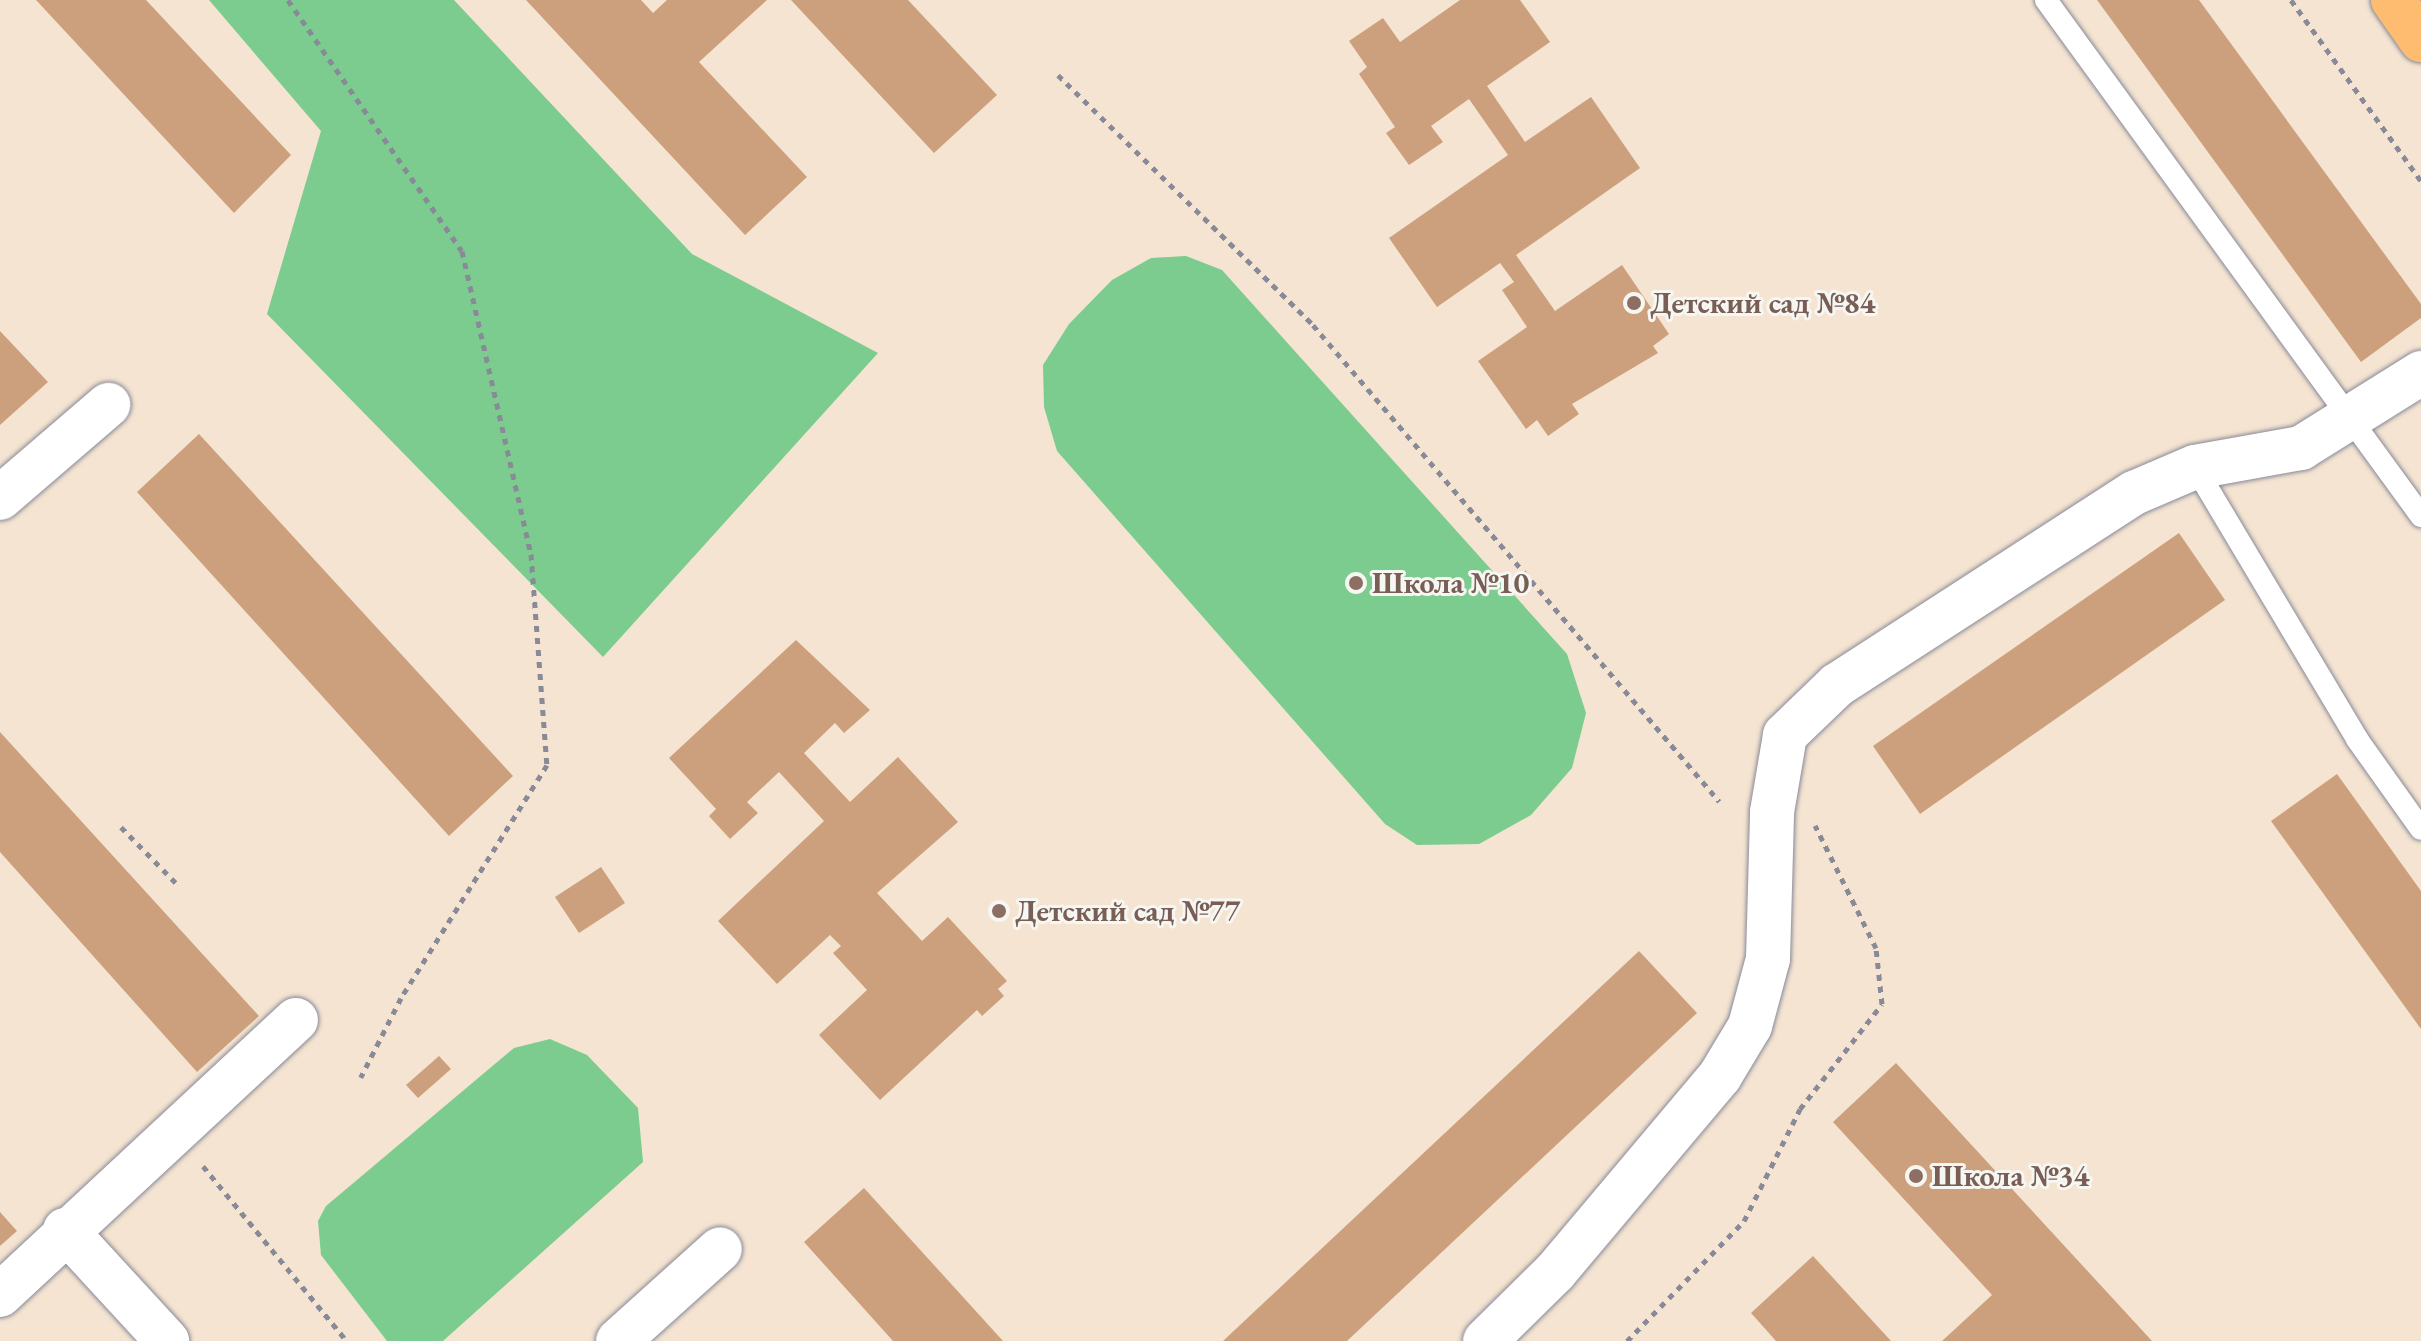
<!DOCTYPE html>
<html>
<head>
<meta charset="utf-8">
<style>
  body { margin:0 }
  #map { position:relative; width:2421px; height:1341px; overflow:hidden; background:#f5e4d1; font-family:"EB Garamond",serif }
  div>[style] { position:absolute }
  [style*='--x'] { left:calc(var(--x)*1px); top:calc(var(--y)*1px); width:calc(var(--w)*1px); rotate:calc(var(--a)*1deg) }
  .green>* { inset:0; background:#7bcc8e }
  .building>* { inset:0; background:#cca07d }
  .path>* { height:5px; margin-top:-2.5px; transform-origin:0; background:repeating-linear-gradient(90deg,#888a98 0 6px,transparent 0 12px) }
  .roads { filter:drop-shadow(0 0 2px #888a98) drop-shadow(0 0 2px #888a98) }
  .service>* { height:22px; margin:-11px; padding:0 11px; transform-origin:11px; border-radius:11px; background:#fff }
  .minor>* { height:44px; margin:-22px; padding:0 22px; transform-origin:22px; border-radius:22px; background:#fff }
  .primary>* { height:44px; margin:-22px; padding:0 22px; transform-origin:22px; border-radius:22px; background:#fdbc70 }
  .dots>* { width:22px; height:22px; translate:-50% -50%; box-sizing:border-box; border:4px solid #f6f6f2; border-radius:50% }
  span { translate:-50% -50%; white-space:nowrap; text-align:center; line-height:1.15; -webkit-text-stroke:6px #f6f6f2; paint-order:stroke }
  .education-label { font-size:30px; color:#785e54; font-weight:700 }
  .left { translate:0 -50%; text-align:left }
</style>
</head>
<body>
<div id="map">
  <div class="green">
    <div style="clip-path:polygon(209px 0,454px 0,692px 254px,878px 353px,603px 657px,267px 314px,321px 131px)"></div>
    <div style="clip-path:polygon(1186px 256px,1222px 270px,1567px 654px,1586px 713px,1572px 768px,1531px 815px,1479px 844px,1417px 845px,1385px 824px,1057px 451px,1044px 407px,1043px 365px,1069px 324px,1112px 280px,1151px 258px)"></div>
    <div style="clip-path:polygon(550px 1039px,587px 1055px,638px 1108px,643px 1162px,443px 1341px,387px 1341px,321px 1255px,318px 1221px,326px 1206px,514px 1048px)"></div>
  </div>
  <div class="building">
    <div style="clip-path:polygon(36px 0,146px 0,291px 155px,234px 213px)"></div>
    <div style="clip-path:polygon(526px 0,641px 0,653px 13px,667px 0,767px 0,699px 62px,807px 177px,745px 235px)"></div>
    <div style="clip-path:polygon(791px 0,908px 0,997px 95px,934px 153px)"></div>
    <div style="clip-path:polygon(1460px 0,1520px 0,1550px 42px,1487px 86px,1525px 142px,1591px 97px,1640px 168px,1516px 255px,1555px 311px,1622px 265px,1669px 334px,1653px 346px,1658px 353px,1572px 404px,1579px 414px,1548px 436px,1537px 420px,1526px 429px,1478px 361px,1527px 327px,1502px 290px,1514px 282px,1500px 263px,1437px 307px,1389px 238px,1508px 155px,1469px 99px,1431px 126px,1443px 142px,1409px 165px,1386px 133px,1395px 127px,1359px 74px,1367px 67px,1349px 41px,1383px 18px,1400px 42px)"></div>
    <div style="clip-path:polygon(2097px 0,2199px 0,2421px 304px,2421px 318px,2361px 362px)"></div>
    <div style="clip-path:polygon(0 331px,48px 382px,0 425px)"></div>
    <div style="clip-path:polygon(199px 434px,513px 776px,449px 836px,137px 492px)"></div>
    <div style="clip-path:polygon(2179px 533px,2225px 600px,1920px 814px,1873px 746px)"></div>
    <div style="clip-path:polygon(796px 640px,870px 710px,844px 733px,835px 723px,804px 753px,850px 802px,898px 757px,958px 822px,877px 893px,922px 941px,948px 917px,1007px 981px,998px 989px,1004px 996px,982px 1016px,977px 1010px,880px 1100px,819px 1035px,867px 990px,833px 953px,841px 946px,830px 935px,777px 984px,718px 921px,824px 821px,779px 772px,747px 802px,758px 813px,730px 839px,709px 816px,716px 809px,669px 758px)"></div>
    <div style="clip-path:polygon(0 732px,259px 1016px,197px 1072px,0 852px)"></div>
    <div style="clip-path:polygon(2337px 774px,2421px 891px,2421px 1029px,2271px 821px)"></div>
    <div style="clip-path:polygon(601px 867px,625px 903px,579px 933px,555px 897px)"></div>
    <div style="clip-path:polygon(1639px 951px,1697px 1013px,1347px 1341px,1223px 1341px)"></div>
    <div style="clip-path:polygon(439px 1056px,451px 1069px,418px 1098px,406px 1085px)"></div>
    <div style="clip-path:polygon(1896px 1063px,2152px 1341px,1942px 1341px,1992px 1295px,1833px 1122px)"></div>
    <div style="clip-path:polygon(864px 1188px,1003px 1341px,893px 1341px,804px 1242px)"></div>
    <div style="clip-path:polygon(0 1212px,17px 1231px,0 1246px)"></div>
    <div style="clip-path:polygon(1813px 1256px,1891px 1341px,1776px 1341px,1751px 1313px)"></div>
  </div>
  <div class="path">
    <div style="--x:288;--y:0;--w:305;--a:55.3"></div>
    <div style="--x:462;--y:251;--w:311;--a:77.2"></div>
    <div style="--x:531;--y:554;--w:212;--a:85.7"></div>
    <div style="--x:547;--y:765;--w:275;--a:122.1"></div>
    <div style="--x:401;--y:998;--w:89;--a:116.9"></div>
    <div style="--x:2291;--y:0;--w:223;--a:54.3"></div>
    <div style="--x:1058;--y:75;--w:357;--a:44.4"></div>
    <div style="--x:1313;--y:325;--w:626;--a:49.54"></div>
    <div style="--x:121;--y:827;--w:83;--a:45.5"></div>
    <div style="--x:203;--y:1166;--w:227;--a:50.6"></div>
    <div style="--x:1627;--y:1341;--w:168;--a:-45.7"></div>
    <div style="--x:1744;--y:1221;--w:125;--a:-63.4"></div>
    <div style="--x:1800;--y:1109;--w:133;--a:-52"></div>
    <div style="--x:1882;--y:1004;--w:56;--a:-96.1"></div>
    <div style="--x:1876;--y:948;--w:137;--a:-116.4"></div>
  </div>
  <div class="roads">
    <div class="service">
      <div style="--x:2046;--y:0;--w:638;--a:53.99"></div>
      <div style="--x:2195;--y:467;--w:317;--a:59.2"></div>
      <div style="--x:2357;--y:739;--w:110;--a:54.6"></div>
    </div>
    <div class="minor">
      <div style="--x:0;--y:498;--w:143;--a:-40.7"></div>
      <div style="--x:65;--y:1230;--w:151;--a:47.4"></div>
      <div style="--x:0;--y:1295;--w:404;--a:-42.9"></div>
      <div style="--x:618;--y:1341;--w:137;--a:-42"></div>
      <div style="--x:1485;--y:1341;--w:98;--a:-44.6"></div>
      <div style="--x:1555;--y:1272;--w:256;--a:-49.9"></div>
      <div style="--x:1720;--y:1076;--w:58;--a:-59"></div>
      <div style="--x:1750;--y:1026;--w:69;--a:-75"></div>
      <div style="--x:1768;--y:959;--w:147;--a:-88.4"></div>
      <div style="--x:1772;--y:812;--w:78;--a:-80.4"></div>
      <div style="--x:1785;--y:735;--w:72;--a:-43.9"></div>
      <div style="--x:1837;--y:685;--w:354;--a:-32.9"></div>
      <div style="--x:2134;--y:493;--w:66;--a:-23.1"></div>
      <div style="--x:2195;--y:467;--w:108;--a:-10.2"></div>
      <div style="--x:2301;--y:448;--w:142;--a:-32"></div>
    </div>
    <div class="primary">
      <div style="--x:2393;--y:0;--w:49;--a:55"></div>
    </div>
  </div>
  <div class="dots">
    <div style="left:1634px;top:303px;background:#8d6e63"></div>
    <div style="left:1356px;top:583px;background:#8d6e63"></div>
    <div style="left:999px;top:911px;background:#8d6e63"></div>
    <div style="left:1916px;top:1176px;background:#8d6e63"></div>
  </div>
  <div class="education-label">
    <span class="left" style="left:1650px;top:303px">Детский сад №84</span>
    <span class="left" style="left:1372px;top:583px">Школа №10</span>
    <span class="left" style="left:1015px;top:911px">Детский сад №77</span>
    <span class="left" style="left:1932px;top:1176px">Школа №34</span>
  </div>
</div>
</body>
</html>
